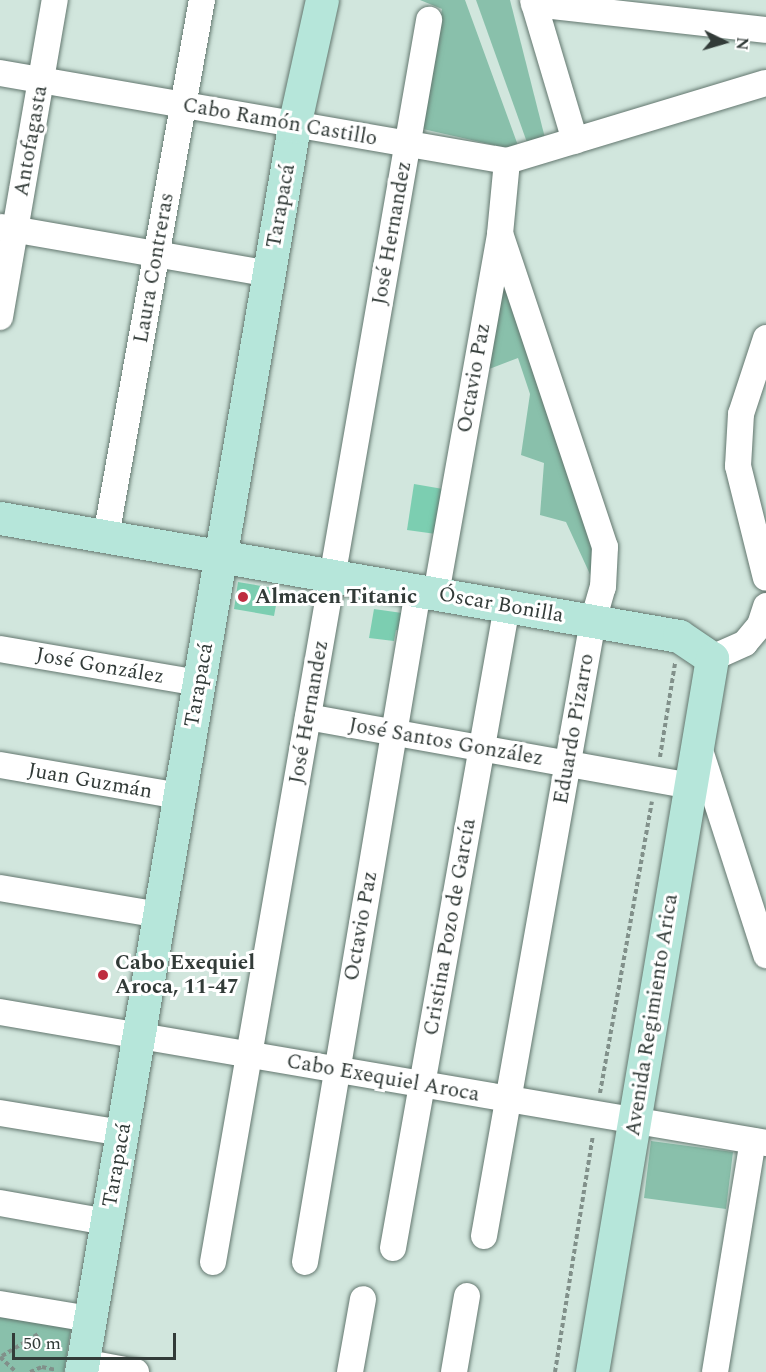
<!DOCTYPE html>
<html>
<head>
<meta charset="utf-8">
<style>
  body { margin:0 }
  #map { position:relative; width:766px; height:1372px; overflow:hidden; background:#d1e6dd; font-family:Spectral,serif }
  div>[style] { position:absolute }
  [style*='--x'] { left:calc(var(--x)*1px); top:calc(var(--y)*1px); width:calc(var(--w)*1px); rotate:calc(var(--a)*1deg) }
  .green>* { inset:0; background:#89c0ab }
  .building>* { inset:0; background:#7cceb1 }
  .path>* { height:4px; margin-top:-2px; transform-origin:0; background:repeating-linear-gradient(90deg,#81908a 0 4.5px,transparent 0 7.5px) }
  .roads { filter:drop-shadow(0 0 2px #63776f) drop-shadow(0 0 2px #63776f) }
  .street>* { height:26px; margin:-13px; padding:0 13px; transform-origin:13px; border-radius:13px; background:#fff }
  .secondary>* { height:33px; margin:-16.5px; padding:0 16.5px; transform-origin:16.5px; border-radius:16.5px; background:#b6e6da }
  .dots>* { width:16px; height:16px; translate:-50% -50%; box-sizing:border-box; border:3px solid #fff; border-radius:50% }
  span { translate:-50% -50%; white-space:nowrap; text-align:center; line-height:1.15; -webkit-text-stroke:6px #fff; paint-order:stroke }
  .street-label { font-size:21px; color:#323b38 }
  .poi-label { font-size:21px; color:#323b38; font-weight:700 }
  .left { translate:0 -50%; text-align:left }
  .north { position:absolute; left:694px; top:12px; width:60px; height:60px; -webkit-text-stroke:4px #fff; paint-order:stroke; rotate:95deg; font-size:16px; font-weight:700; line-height:24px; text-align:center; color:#323b38 }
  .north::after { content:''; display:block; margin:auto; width:21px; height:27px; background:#323b38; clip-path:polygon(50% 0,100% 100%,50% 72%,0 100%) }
  .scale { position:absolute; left:12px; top:1333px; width:164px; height:27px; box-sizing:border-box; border:3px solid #323b38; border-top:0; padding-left:8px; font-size:18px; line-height:21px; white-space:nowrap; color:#323b38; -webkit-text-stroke:4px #fff; paint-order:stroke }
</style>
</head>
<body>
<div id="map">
  <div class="green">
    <div style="clip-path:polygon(420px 0,465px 0,520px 151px,423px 129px,442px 9px)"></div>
    <div style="clip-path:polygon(476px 0,510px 0,545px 138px,529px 148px)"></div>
    <div style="clip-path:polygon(502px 268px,600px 549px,594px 583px,566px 522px,540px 515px,544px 463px,521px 455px,530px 394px,518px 358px,484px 371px)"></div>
    <div style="clip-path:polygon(651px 1141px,733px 1152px,726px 1209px,644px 1198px)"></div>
    <div style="clip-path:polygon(0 1317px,71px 1328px,64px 1372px,0 1372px)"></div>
  </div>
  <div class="building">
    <div style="clip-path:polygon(414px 484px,443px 489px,436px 534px,407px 530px)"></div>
    <div style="clip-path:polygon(238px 582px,279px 589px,274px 616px,234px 609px)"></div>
    <div style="clip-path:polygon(374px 609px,409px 614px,406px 632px,396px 630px,394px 641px,369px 638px)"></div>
  </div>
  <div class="path">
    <div style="--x:660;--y:757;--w:95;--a:-80.9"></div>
    <div style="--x:600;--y:1093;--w:296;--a:-79.9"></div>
    <div style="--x:2;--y:1356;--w:42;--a:-31.4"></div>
    <div style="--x:0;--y:1357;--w:22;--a:43"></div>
    <div style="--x:30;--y:1372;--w:13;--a:-23"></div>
    <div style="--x:42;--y:1367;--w:14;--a:12"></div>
    <div style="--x:555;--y:1372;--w:239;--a:-80.9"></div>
  </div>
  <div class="roads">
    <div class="street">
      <div style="--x:533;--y:0;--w:147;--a:73.4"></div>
      <div style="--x:534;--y:4;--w:233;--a:6.4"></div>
      <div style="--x:0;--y:73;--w:515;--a:9.85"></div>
      <div style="--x:507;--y:161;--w:270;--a:-16.8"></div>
      <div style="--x:1;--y:227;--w:272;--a:9.9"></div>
      <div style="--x:0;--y:317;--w:322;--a:-80.2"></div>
      <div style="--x:766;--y:338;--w:80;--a:108.2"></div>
      <div style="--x:741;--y:414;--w:52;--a:93.3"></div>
      <div style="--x:738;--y:466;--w:115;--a:76"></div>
      <div style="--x:106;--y:536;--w:545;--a:-79.85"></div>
      <div style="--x:436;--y:594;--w:366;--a:-79.9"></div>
      <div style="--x:500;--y:234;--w:73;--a:-84.5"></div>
      <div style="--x:0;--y:649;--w:202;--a:9.7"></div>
      <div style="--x:712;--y:658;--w:36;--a:-24"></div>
      <div style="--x:745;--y:643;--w:23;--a:-50"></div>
      <div style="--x:760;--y:625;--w:20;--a:-72"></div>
      <div style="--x:308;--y:717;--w:389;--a:10.2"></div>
      <div style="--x:698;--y:744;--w:222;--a:72.1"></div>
      <div style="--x:0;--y:765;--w:183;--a:9.8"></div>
      <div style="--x:0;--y:888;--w:161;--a:9.6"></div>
      <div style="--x:0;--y:1012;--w:777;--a:9.7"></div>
      <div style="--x:0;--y:1113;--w:124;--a:9.3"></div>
      <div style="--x:0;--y:1203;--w:109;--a:10.1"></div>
      <div style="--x:484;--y:1236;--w:625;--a:-79.95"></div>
      <div style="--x:593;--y:621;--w:35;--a:-74"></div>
      <div style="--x:603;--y:587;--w:40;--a:-87.1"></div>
      <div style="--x:605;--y:547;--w:330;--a:-108.5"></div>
      <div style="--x:393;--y:1248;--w:652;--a:-79.93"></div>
      <div style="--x:213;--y:1262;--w:1261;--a:-80.13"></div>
      <div style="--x:305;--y:1262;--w:680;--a:-80.44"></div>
      <div style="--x:0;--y:1304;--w:91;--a:9.5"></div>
      <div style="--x:83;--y:1362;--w:54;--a:10.7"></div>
      <div style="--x:350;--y:1372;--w:74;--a:-79.9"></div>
      <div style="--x:454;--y:1372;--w:77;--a:-80.3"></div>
      <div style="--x:715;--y:1372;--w:234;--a:-80.7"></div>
    </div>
    <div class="secondary">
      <div style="--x:0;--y:518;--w:689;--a:9.86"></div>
      <div style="--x:679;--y:636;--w:40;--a:34"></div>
      <div style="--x:712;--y:658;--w:724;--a:99.54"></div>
      <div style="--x:81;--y:1372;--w:1264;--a:-80.3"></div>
      <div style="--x:294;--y:126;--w:129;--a:-77.5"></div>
    </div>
  </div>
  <div class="dots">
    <div style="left:243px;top:597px;background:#be2d40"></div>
    <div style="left:103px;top:975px;background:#be2d40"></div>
  </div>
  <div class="street-label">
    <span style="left:280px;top:122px;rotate:10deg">Cabo Ramón Castillo</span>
    <span style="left:31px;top:141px;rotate:-80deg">Antofagasta</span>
    <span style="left:281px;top:206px;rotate:-80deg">Tarapacá</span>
    <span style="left:392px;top:233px;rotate:-80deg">José Hernandez</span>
    <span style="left:154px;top:268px;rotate:-80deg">Laura Contreras</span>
    <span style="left:474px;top:378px;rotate:-80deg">Octavio Paz</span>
    <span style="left:501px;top:605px;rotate:10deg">Óscar Bonilla</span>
    <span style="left:100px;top:666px;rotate:10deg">José González</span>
    <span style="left:199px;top:685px;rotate:-80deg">Tarapacá</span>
    <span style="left:309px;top:712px;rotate:-80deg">José Hernandez</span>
    <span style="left:574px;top:729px;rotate:-80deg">Eduardo Pizarro</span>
    <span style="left:446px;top:742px;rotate:10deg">José Santos González</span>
    <span style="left:90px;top:781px;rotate:10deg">Juan Guzmán</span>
    <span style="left:361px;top:926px;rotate:-80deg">Octavio Paz</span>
    <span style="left:450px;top:927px;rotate:-80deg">Cristina Pozo de García</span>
    <span style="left:652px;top:1015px;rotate:-81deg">Avenida Regimiento Arica</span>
    <span style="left:383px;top:1078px;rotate:10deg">Cabo Exequiel Aroca</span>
    <span style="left:117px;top:1165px;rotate:-80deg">Tarapacá</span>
  </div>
  <div class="poi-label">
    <span class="left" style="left:255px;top:597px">Almacen Titanic</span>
    <span class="left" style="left:115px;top:975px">Cabo Exequiel<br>Aroca, 11-47</span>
  </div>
  <div class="north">N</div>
  <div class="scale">50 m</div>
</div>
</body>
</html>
